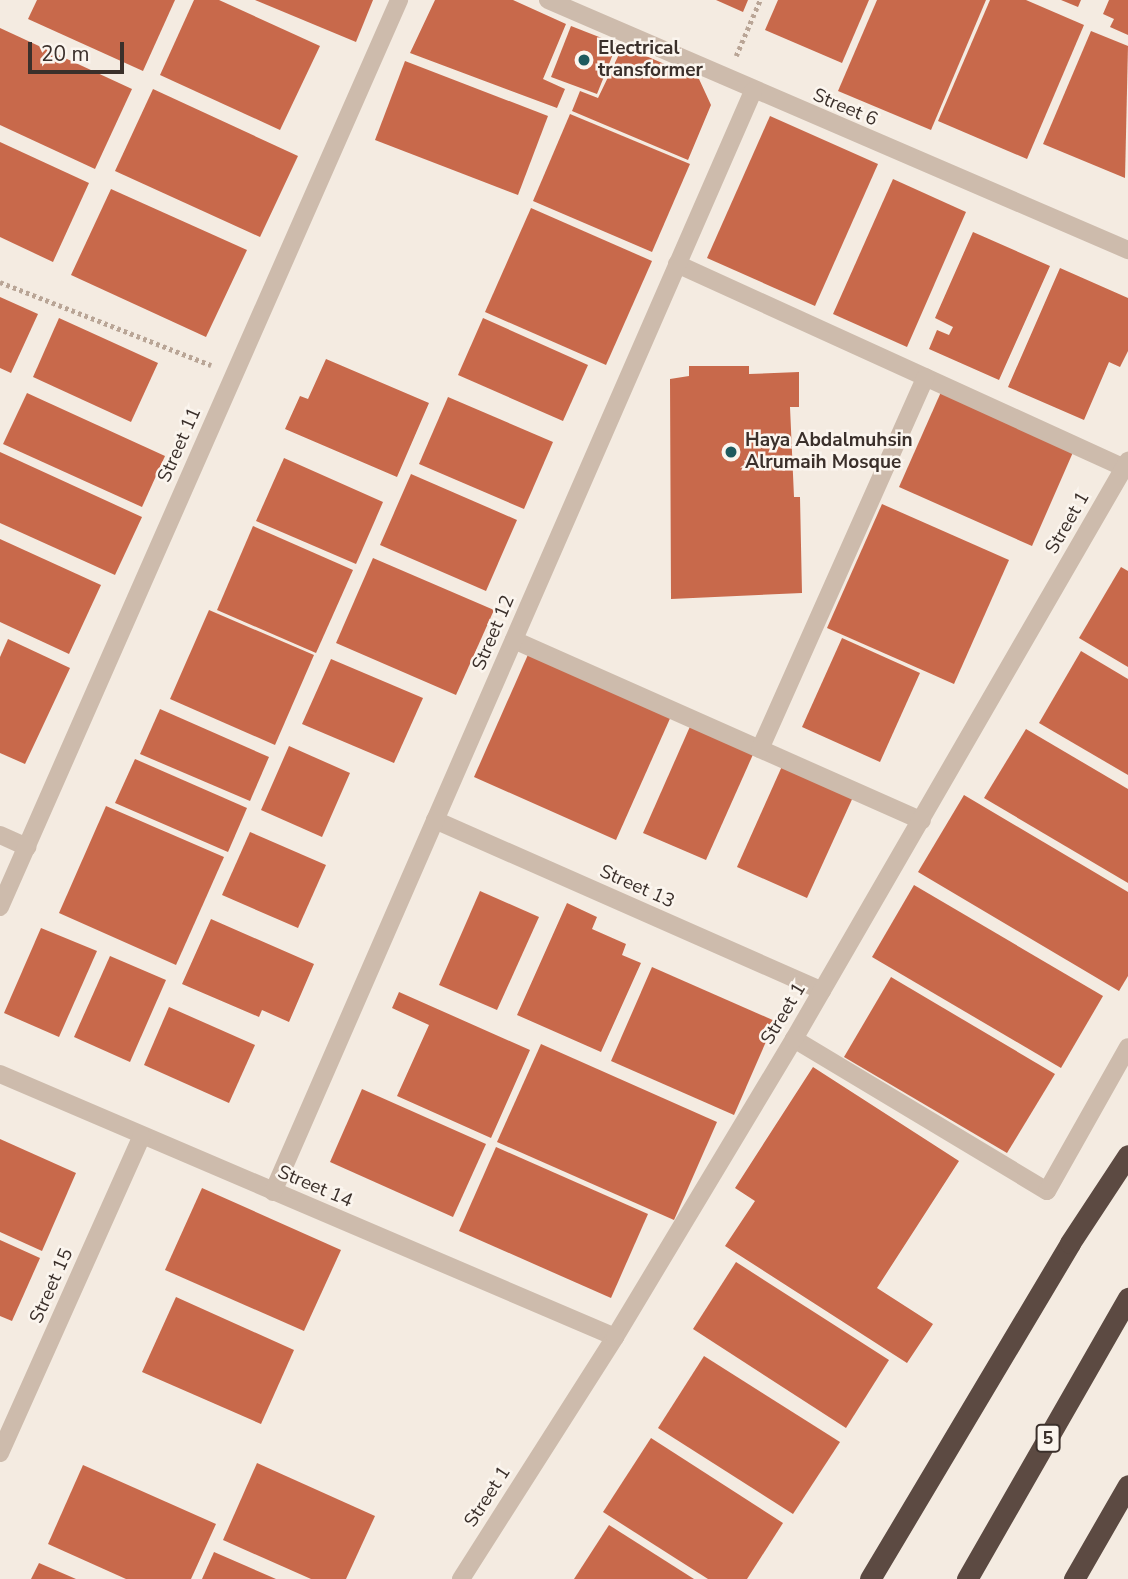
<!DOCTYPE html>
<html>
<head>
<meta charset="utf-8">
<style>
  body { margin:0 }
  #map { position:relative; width:1128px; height:1579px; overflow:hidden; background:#f4ebe1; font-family:"Nunito Sans",sans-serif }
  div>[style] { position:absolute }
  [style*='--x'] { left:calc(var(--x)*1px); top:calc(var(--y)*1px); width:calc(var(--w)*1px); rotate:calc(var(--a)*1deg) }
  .building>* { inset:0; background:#c8694b }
  .path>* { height:4.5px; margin-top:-2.25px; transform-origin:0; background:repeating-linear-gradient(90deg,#b9a596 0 3.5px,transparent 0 7px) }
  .minor>* { height:18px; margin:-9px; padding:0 9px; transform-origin:9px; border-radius:9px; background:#cdbbac }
  .highway>* { height:21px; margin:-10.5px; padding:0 10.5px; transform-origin:10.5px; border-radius:10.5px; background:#5c4a42 }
  .dots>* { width:19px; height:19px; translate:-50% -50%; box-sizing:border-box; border:4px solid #fbf5ee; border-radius:50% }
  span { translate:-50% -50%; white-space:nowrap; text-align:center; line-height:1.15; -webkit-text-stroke:5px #fbf5ee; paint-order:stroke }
  .shield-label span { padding:2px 5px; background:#fbf5ee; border:2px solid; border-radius:5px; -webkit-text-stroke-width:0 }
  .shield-label { font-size:18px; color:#3b302b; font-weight:700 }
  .poi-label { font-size:19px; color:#3b302b; font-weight:700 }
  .left { translate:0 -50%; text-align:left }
  .street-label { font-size:19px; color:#3b302b }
  .scale { position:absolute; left:28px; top:42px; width:96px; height:32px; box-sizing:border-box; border:4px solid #3b302b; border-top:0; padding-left:9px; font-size:21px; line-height:24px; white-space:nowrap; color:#3b302b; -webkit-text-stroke:5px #fbf5ee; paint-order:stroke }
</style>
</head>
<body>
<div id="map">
  <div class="building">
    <div style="clip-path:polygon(37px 0,175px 0,143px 71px,28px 19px)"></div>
    <div style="clip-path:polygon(194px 0,219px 0,320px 46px,280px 130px,160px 75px)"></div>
    <div style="clip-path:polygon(255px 0,373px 0,356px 42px)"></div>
    <div style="clip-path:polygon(435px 0,513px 0,566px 24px,543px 79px,565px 89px,557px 108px,410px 53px)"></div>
    <div style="clip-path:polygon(716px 0,748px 0,743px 12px)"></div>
    <div style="clip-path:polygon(778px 0,869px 0,842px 63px,765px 30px)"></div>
    <div style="clip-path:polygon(877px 0,986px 0,931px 130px,838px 91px)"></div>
    <div style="clip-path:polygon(990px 0,1026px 0,1084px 25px,1027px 159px,938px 121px)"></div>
    <div style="clip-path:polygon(1061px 0,1081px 0,1078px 7px)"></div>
    <div style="clip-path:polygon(1109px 0,1128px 0,1128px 35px,1110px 27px,1114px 19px,1103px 14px)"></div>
    <div style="clip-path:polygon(571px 26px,617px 44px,597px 94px,551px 77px)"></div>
    <div style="clip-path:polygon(0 28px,132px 89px,95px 169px,0 125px)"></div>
    <div style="clip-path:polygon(1091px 31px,1128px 46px,1125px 178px,1043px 144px)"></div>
    <div style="clip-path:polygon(623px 46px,699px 79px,711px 105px,688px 160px,572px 111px,580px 91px,598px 98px)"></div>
    <div style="clip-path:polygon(405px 61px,548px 116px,518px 195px,375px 140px)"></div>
    <div style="clip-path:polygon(153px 89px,298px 156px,260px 237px,115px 171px)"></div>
    <div style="clip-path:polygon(570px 114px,690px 164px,652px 252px,533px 201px)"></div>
    <div style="clip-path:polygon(770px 116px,878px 164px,815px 306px,707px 258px)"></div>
    <div style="clip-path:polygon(0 142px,89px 183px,53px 262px,0 237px)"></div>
    <div style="clip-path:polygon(893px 179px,966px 212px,907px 347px,833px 314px)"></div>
    <div style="clip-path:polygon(111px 189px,247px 250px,206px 337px,71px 275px)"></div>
    <div style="clip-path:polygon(531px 208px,652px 261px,606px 365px,485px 312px)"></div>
    <div style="clip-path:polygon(973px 232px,1050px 266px,999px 380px,929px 349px,937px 330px,949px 335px,953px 327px,935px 318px)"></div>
    <div style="clip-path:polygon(1060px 268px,1128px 298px,1128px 351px,1120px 367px,1109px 362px,1084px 420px,1008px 387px)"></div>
    <div style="clip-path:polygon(0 297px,38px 314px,11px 373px,0 368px)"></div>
    <div style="clip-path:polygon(59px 318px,158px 363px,131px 422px,33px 377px)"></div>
    <div style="clip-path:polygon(483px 318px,588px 365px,563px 421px,458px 375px)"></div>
    <div style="clip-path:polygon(326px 359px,429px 403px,397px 477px,285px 429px,300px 396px,308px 399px)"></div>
    <div style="clip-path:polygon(689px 366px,749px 366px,749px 374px,799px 372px,799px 407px,790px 407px,794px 497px,800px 497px,802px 593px,671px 599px,670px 379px,689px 376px)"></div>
    <div style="clip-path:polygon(941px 392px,1074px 450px,1032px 546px,899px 487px)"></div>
    <div style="clip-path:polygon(27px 393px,165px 456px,142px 507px,3px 444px)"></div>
    <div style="clip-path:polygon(448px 397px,553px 442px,524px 509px,419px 464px)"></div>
    <div style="clip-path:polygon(0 452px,142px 517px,115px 575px,0 523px)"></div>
    <div style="clip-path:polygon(284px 458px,383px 502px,356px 564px,256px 521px)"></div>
    <div style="clip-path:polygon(411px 474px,517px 520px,486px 591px,380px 545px)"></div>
    <div style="clip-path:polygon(882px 504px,1009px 560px,954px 684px,827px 628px)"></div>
    <div style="clip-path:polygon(253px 526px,353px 570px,316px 653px,217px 610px)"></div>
    <div style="clip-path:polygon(0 539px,101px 585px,69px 654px,0 622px)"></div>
    <div style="clip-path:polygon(373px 558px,494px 610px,456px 695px,336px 643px)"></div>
    <div style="clip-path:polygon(1121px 567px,1128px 571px,1128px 667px,1079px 638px)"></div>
    <div style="clip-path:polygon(209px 610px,314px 655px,275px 745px,170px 699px)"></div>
    <div style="clip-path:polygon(842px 638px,920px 673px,880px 762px,802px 727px)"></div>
    <div style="clip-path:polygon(8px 639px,70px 668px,25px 764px,0 753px,0 657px)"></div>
    <div style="clip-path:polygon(530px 650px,672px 714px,616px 840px,474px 777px)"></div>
    <div style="clip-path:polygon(1081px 651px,1128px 679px,1128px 775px,1039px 723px)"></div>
    <div style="clip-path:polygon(331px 659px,423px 698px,394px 763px,302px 724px)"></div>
    <div style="clip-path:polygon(160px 709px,269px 757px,250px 801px,140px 754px)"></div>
    <div style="clip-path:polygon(692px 722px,755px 750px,706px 860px,643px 833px)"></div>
    <div style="clip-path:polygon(1026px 729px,1128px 789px,1128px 883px,984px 798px)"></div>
    <div style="clip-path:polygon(289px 746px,350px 773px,322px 837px,261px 810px)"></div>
    <div style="clip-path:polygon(135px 759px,247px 808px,228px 852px,115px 803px)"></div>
    <div style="clip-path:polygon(783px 764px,854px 795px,807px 898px,737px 867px)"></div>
    <div style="clip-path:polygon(964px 795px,1128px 892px,1128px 976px,1119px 991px,918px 872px)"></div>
    <div style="clip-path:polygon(106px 806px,224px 857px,176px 965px,59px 913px)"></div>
    <div style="clip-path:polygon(250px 832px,326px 865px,298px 928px,222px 895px)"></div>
    <div style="clip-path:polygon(914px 885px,1103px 996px,1061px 1068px,872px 957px)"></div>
    <div style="clip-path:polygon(480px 891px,539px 917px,497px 1010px,439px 985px)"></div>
    <div style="clip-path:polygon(567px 903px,597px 917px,592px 929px,626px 944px,622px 955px,641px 963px,601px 1052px,517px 1015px)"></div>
    <div style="clip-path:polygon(211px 919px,314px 964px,289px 1022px,262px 1010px,259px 1017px,182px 984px)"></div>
    <div style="clip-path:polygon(41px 928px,97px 951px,59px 1037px,4px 1013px)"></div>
    <div style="clip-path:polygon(110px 956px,166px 980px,130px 1062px,74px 1037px)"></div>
    <div style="clip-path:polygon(652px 967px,775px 1021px,734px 1115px,611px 1061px)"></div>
    <div style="clip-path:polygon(891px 977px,1055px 1074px,1007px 1153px,844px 1057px)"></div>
    <div style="clip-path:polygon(399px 992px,530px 1050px,491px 1138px,397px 1096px,429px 1025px,392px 1008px)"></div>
    <div style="clip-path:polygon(169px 1007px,255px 1045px,229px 1103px,144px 1065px)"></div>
    <div style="clip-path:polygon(541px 1044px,717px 1122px,674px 1220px,497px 1142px)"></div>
    <div style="clip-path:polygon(813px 1067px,959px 1161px,877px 1288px,933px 1324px,907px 1363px,725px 1246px,755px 1201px,735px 1188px)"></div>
    <div style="clip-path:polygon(362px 1089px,486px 1144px,453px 1217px,330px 1162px)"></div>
    <div style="clip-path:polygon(0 1139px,76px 1173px,42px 1251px,0 1232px)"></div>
    <div style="clip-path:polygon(496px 1147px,648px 1214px,611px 1298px,459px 1231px)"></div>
    <div style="clip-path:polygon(202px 1188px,341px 1250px,304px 1331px,165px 1270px)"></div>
    <div style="clip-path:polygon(0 1240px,40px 1258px,12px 1321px,0 1316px)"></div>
    <div style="clip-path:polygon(736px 1262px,889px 1360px,846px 1428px,693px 1329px)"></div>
    <div style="clip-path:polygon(176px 1297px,294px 1350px,261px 1424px,142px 1372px)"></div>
    <div style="clip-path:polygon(704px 1356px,840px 1442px,793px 1514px,658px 1428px)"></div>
    <div style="clip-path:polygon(651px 1438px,783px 1523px,747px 1579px,708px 1579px,603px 1512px)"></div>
    <div style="clip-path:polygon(257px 1463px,375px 1516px,346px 1579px,311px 1579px,223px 1540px)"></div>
    <div style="clip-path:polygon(83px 1465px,216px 1524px,191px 1579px,126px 1579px,48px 1544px)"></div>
    <div style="clip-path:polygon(609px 1525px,694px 1579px,574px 1579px)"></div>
    <div style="clip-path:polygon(214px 1552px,276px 1579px,202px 1579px)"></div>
    <div style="clip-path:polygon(39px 1563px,76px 1579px,31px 1579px)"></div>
  </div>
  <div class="path">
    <div style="--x:736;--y:56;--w:61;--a:-66.8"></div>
    <div style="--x:0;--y:282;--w:227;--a:21.5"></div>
  </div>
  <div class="minor">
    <div style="--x:548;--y:0;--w:632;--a:23.32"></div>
    <div style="--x:677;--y:264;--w:491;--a:24.5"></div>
    <div style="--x:514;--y:640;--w:446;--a:23.9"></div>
    <div style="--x:760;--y:749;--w:407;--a:-66"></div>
    <div style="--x:435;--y:820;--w:423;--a:23.8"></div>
    <div style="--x:0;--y:835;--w:30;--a:24"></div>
    <div style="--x:0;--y:907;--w:991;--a:-66.25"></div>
    <div style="--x:794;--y:1039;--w:295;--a:31"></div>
    <div style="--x:1047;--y:1191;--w:165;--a:-60.6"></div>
    <div style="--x:0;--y:1074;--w:669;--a:23.15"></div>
    <div style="--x:273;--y:1192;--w:1201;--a:-66.44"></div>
    <div style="--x:0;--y:1453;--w:347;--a:-65.9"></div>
    <div style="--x:461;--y:1579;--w:287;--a:-57.5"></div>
    <div style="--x:615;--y:1337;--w:348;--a:-59"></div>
    <div style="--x:794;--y:1039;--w:668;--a:-59.98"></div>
  </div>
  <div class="highway">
    <div style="--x:870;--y:1579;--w:391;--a:-59.2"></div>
    <div style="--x:1070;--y:1243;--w:105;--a:-56.6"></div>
    <div style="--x:967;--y:1579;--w:324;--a:-60.2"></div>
    <div style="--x:1074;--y:1579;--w:108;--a:-60.1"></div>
  </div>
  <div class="dots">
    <div style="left:584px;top:60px;background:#1f5a5e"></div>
    <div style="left:731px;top:452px;background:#1f5a5e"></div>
  </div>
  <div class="shield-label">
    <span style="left:1048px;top:1438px">5</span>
  </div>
  <div class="poi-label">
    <span class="left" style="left:598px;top:60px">Electrical<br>transformer</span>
    <span class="left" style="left:745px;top:452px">Haya Abdalmuhsin<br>Alrumaih Mosque</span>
  </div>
  <div class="street-label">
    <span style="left:845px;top:108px;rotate:23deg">Street 6</span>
    <span style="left:180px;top:445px;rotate:-66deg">Street 11</span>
    <span style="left:1068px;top:523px;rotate:-60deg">Street 1</span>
    <span style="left:494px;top:633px;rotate:-67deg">Street 12</span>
    <span style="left:637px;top:887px;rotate:24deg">Street 13</span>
    <span style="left:784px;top:1014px;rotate:-59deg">Street 1</span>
    <span style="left:315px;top:1187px;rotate:23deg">Street 14</span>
    <span style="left:52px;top:1286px;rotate:-66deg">Street 15</span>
    <span style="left:488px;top:1497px;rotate:-57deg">Street 1</span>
  </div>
  <div class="scale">20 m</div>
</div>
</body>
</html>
